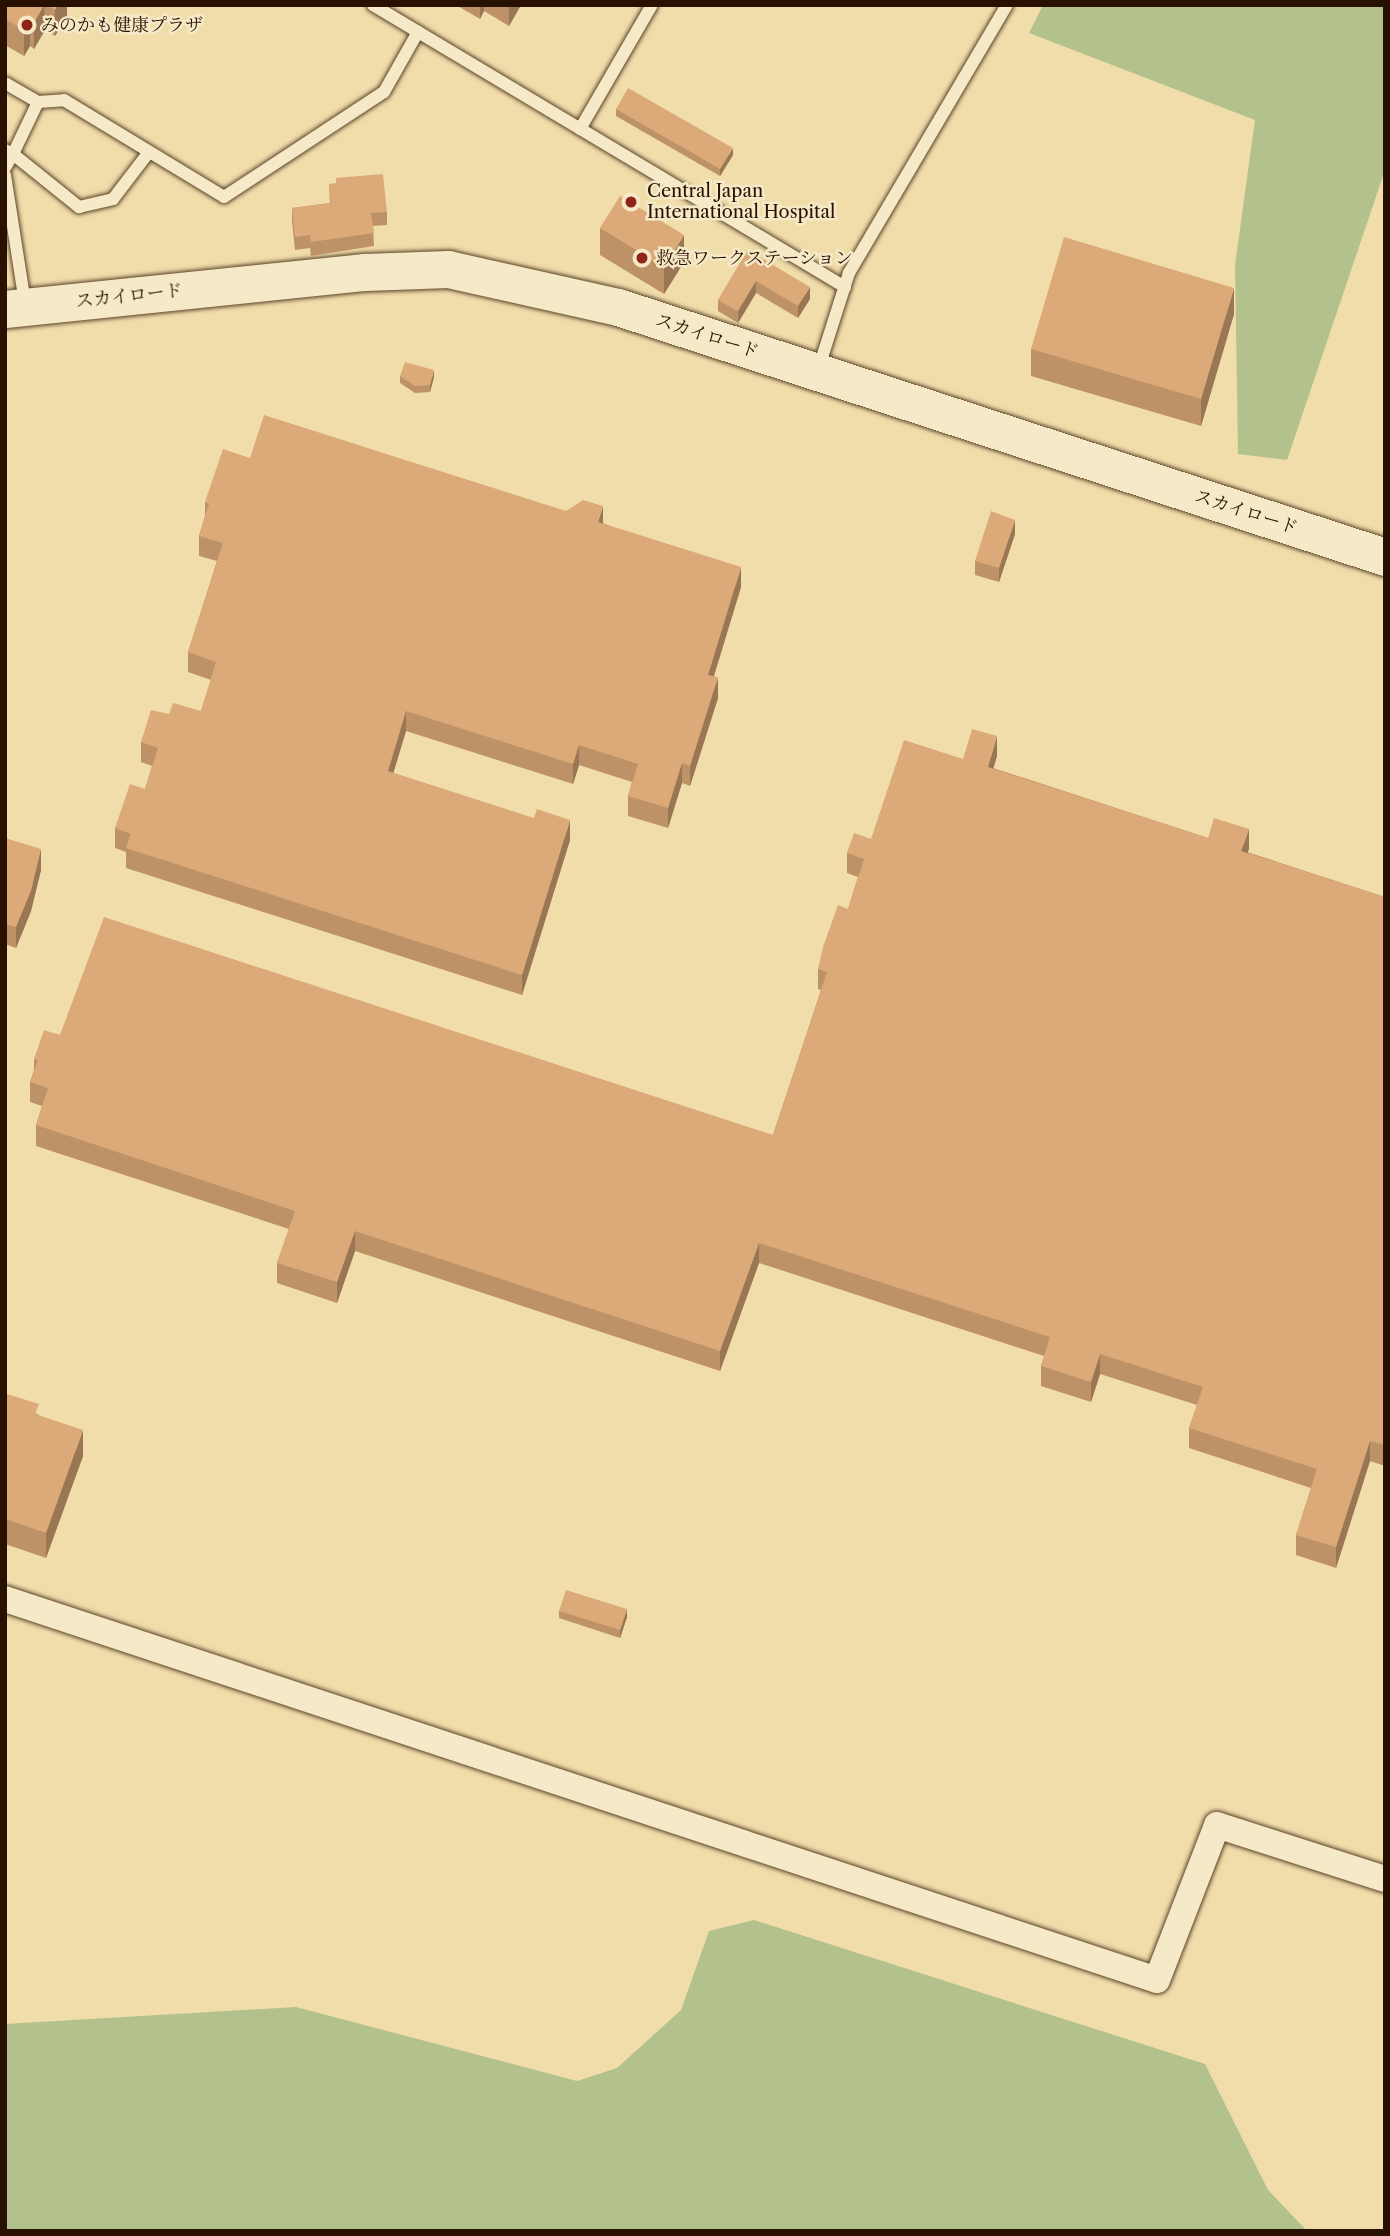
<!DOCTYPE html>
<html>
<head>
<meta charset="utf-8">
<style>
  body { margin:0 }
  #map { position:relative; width:1390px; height:2236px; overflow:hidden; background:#f1ddaa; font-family:"Libre Caslon Text","Noto Serif JP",serif }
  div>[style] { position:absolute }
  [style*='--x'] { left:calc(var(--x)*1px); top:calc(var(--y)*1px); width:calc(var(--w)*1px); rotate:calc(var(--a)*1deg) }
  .green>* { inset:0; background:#b3c28d }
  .roads { filter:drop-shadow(0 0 2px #5b442b) drop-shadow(0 0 2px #5b442b) }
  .lane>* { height:12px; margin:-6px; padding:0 6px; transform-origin:6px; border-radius:6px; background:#f6e9c8 }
  .street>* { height:26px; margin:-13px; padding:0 13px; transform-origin:13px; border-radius:13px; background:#f6e9c8 }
  .secondary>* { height:37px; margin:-18.5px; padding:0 18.5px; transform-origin:18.5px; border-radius:18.5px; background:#f6e9c8 }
  .wall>* { inset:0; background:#bd9267 }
  .shaded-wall>* { inset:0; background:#9a7754 }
  .building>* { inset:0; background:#dcaa78 }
  .dots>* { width:19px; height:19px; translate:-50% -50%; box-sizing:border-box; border:4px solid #f6e9c8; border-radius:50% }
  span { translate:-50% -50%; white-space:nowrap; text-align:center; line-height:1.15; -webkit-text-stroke:5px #f6e9c8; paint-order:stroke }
  .poi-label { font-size:18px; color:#291101 }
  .left { translate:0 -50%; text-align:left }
  .street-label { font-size:18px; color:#291101 }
  .frame { position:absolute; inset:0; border:7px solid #291101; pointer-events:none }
</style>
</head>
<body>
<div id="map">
  <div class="green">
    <div style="clip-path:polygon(1043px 5px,1385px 5px,1385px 170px,1287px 460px,1238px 454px,1235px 265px,1255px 120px,1029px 33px)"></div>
    <div style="clip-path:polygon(754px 1920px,1205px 2064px,1268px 2190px,1307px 2231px,5px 2231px,5px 2024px,296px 2007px,577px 2081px,617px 2068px,681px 2010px,709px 1931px)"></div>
  </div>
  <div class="roads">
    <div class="lane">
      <div style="--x:373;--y:5;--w:550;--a:30.86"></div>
      <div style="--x:5;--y:83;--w:38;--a:30"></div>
      <div style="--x:38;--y:102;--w:26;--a:-4"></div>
      <div style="--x:64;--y:100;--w:187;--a:31.2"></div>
      <div style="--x:224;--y:197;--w:191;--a:-33.3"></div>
      <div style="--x:384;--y:92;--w:69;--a:-60.5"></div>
      <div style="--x:38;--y:102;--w:58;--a:115.7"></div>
      <div style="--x:13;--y:154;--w:85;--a:38.8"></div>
      <div style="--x:79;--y:207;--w:35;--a:-13"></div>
      <div style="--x:113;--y:199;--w:59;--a:-52.5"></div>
      <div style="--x:580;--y:129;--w:143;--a:-59.9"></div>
      <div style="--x:5;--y:150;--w:9;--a:27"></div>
      <div style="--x:13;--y:154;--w:16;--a:120"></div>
      <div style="--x:5;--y:175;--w:130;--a:81.1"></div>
      <div style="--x:818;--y:370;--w:102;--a:-72.3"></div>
      <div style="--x:849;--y:273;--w:311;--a:-59.5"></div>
    </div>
    <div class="street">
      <div style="--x:5;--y:1599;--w:1213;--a:18.3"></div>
      <div style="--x:1157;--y:1980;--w:166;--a:-68.8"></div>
      <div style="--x:1217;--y:1825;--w:176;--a:17.8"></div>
    </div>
    <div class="secondary">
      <div style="--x:5;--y:309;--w:362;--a:-5.9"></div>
      <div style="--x:365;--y:272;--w:83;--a:-2.1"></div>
      <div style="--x:448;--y:269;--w:174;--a:12.6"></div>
      <div style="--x:618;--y:307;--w:807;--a:18.05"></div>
    </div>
  </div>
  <div class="wall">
    <div style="clip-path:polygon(5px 5px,67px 5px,67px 16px,55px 36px,45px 30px,34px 49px,30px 46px,24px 56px,5px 45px)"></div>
    <div style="clip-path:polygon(456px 5px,521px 5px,509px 26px,484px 11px,480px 19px)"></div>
    <div style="clip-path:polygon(616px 109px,733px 155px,720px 176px,616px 116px)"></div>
    <div style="clip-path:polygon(329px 184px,387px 212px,387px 225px,373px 226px,374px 246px,311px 256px,310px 248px,295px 250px,292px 221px,292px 208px,330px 203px)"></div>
    <div style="clip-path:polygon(600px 228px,684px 262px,664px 294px,600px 255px)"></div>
    <div style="clip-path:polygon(748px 250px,810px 299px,798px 318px,756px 293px,738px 323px,718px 311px,718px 300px)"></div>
    <div style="clip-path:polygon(1234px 314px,1201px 426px,1031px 376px,1031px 349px)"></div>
    <div style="clip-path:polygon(400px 376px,434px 377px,430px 392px,415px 393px,400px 383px)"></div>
    <div style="clip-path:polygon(250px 458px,603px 523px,741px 587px,714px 676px,718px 698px,690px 786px,682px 783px,668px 828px,628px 816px,628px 796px,632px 782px,579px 765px,573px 784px,406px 731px,393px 773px,570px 840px,522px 995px,126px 868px,126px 852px,115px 848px,115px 828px,145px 789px,152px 766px,141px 762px,141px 742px,169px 714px,201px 711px,211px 680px,188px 672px,188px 652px,217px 561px,199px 556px,199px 536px,205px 516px,205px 502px)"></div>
    <div style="clip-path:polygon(1015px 534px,999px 582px,975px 575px,975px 561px)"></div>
    <div style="clip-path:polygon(997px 756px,993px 768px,1208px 838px,1249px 849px,1247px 852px,1385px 897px,1385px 1466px,1370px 1461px,1336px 1568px,1296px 1555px,1296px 1535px,1311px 1488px,1189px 1448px,1189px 1428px,1197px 1405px,1100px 1374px,1091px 1402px,1041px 1386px,1041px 1366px,1044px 1356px,759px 1263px,720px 1371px,355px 1251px,337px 1303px,277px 1283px,277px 1263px,289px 1229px,36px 1146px,36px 1125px,42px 1106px,30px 1102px,30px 1082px,34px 1070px,34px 1059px,60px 1035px,773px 1135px,821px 990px,818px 989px,818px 969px,848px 909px,858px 877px,847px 873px,847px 853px,871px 839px,963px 759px)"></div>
    <div style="clip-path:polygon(5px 838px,41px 870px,31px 911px,16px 948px,5px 944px)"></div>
    <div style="clip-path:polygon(5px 1398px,39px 1415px,83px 1456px,46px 1558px,5px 1544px)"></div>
    <div style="clip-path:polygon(559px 1611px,627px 1617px,620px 1638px,559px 1618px)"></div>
  </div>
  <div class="shaded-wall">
    <div style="clip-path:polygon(44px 5px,45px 30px,34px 49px,34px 23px)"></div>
    <div style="clip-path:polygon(57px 5px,67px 5px,67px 16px,55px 36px,55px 10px)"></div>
    <div style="clip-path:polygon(480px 5px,484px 5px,484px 11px,480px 19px)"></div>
    <div style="clip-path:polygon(509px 5px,521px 5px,509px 26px)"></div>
    <div style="clip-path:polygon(30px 21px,30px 46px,24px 56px,24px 30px)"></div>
    <div style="clip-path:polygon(733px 148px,733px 155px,720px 176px,720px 169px)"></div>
    <div style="clip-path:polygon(684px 235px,684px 262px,664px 294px,664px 267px)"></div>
    <div style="clip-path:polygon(756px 281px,756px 293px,738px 323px,738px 311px)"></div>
    <div style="clip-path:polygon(810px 287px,810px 299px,798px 318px,798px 306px)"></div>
    <div style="clip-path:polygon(1234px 288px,1234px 314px,1201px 426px,1201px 399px)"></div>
    <div style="clip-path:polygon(434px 370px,434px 377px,430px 392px,430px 385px)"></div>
    <div style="clip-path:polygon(603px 506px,603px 526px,598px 522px)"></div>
    <div style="clip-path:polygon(1015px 520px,1015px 534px,999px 582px,999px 568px)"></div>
    <div style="clip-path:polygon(741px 567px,741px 587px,708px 695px,708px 675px)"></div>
    <div style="clip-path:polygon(718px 677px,718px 698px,690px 786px,690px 766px)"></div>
    <div style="clip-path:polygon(406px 711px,406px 731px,388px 791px,388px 771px)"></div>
    <div style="clip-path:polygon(997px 736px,997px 756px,988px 787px,988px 767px)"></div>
    <div style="clip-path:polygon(579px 745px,579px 765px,573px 784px,573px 764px)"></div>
    <div style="clip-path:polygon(682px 763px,682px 783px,668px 828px,668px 808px)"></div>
    <div style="clip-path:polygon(570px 820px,570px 840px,522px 995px,522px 975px)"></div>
    <div style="clip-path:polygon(1249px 829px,1249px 849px,1241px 871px,1241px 851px)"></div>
    <div style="clip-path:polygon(41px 849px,41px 870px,31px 911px,16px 948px,16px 927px)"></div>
    <div style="clip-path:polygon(355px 1231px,355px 1251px,337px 1303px,337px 1282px)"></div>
    <div style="clip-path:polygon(759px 1243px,759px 1263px,720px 1371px,720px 1351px)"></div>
    <div style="clip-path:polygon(1100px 1354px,1100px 1374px,1091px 1402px,1091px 1382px)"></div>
    <div style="clip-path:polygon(83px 1430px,83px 1456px,46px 1558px,46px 1533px)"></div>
    <div style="clip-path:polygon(1370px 1441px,1370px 1461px,1336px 1568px,1336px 1547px)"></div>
    <div style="clip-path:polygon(627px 1609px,627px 1617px,620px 1638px,620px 1630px)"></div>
  </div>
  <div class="building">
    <div style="clip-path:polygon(5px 5px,44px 5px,34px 23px,30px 21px,24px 30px,5px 19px)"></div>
    <div style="clip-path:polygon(47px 5px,58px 5px,55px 10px)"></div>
    <div style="clip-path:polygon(628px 88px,733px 148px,720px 169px,616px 109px)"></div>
    <div style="clip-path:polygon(383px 174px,387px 212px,371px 213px,374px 233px,311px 242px,310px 235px,295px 237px,292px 208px,331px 203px,329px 184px,336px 183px,336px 178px)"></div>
    <div style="clip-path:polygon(620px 196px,684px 235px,664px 267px,600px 228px)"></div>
    <div style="clip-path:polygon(1064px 237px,1234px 288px,1201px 399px,1031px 349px)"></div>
    <div style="clip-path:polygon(748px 250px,810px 287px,798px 306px,756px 281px,738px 311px,718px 300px)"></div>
    <div style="clip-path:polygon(405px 362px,434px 370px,430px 385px,415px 386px,400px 376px)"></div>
    <div style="clip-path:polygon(264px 415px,566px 511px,583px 500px,603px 506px,598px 522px,741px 567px,708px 675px,718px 677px,690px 766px,682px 763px,668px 808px,628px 796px,638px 764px,579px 745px,573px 764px,406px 711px,388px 771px,534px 818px,537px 809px,570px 820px,522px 975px,126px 848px,131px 834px,115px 828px,130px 784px,145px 789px,158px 748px,141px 742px,151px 710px,169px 714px,173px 703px,201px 711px,216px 662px,188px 652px,223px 543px,199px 536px,209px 504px,205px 502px,223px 449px,250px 458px)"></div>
    <div style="clip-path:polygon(991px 511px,1015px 520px,999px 568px,975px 561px)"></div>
    <div style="clip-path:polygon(972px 729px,997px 736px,988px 767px,1208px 838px,1214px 818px,1249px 829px,1241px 851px,1385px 897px,1385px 1445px,1370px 1441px,1336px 1547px,1296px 1535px,1317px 1469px,1189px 1428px,1203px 1387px,1100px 1354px,1091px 1382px,1041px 1366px,1050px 1337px,759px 1243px,720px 1351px,355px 1231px,337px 1282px,277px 1263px,295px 1211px,36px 1125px,48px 1088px,30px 1082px,38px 1060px,34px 1059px,44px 1030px,60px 1035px,104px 917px,773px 1135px,827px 972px,818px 969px,823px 947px,838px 905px,848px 909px,864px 859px,847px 853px,854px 833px,871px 839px,904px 740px,963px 759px)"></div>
    <div style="clip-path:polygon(5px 838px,41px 849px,31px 891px,16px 927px,5px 924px)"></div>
    <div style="clip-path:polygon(7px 1394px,39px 1404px,35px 1414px,83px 1430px,46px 1533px,5px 1519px,5px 1398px)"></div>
    <div style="clip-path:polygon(566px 1590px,627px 1609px,620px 1630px,559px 1611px)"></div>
  </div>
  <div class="dots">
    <div style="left:27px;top:25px;background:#8f2418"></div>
    <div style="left:631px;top:202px;background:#8f2418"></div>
    <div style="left:642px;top:258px;background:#8f2418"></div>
  </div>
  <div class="poi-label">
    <span class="left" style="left:41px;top:25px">みのかも健康プラザ</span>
    <span class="left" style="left:647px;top:202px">Central Japan<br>International Hospital</span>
    <span class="left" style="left:656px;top:258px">救急ワークステーション</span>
  </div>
  <div class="street-label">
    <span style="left:129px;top:296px;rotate:-6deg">スカイロード</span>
    <span style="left:707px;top:336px;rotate:18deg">スカイロード</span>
    <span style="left:1246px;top:512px;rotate:18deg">スカイロード</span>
  </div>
  <div class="frame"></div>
</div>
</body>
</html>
